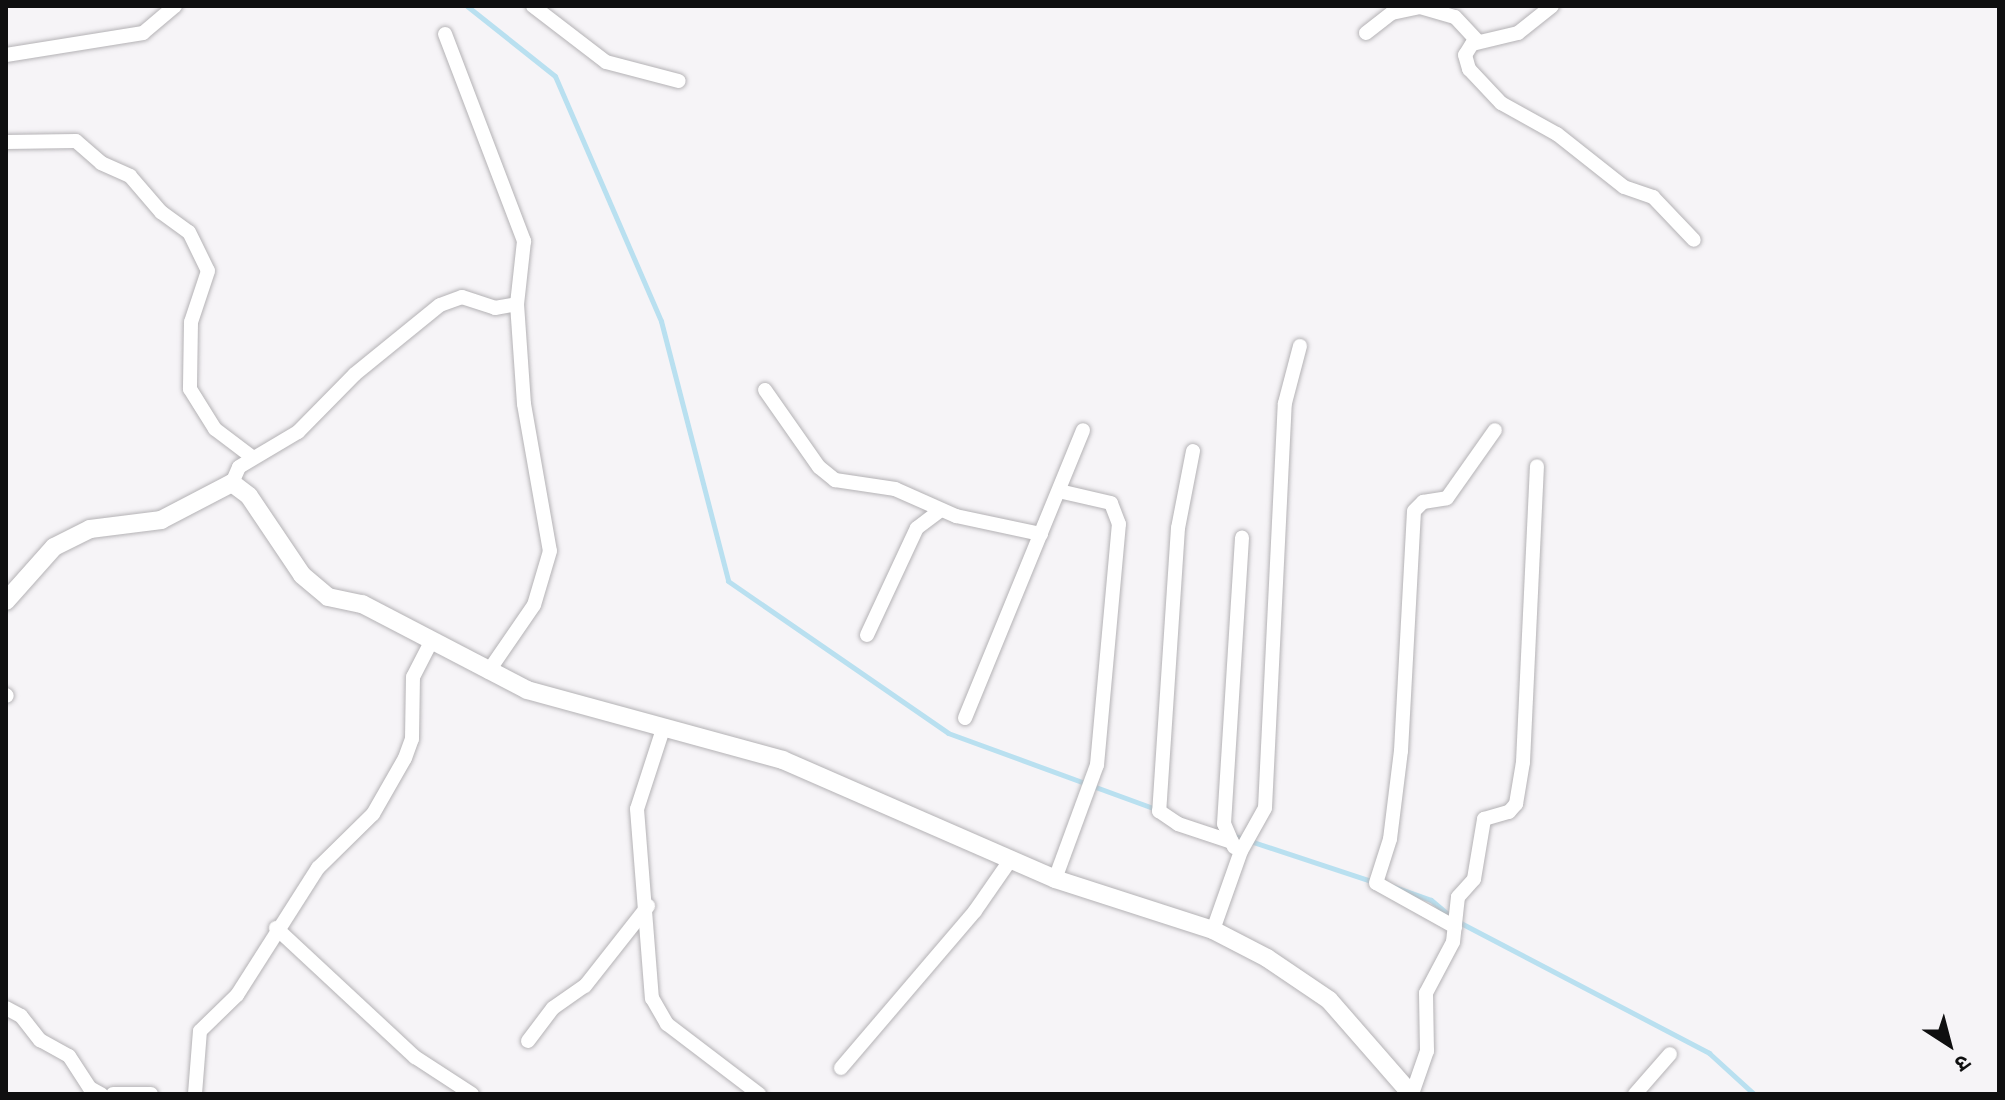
<!DOCTYPE html>
<html>
<head>
<meta charset="utf-8">
<style>
  body { margin:0 }
  #map { position:relative; width:2005px; height:1100px; overflow:hidden; background:#f6f4f7; font-family:Ubuntu,"Noto Sans Devanagari",sans-serif }
  div>[style] { position:absolute }
  [style*='--x'] { left:calc(var(--x)*1px); top:calc(var(--y)*1px); width:calc(var(--w)*1px); rotate:calc(var(--a)*1deg) }
  .stream>* { height:5px; margin:-2.5px; padding:0 2.5px; transform-origin:2.5px; border-radius:2.5px; background:#b9e0f0 }
  .roads { filter:drop-shadow(0 0 2px #b4b2b5) drop-shadow(0 0 2px #b4b2b5) }
  .minor>* { height:14px; margin:-7px; padding:0 7px; transform-origin:7px; border-radius:7px; background:#fff }
  .tertiary>* { height:18px; margin:-9px; padding:0 9px; transform-origin:9px; border-radius:9px; background:#fff }
  span { translate:-50% -50%; white-space:nowrap; text-align:center; line-height:1.15; -webkit-text-stroke:6px #f6f4f7; paint-order:stroke }
  .frame { position:absolute; inset:0; border:8px solid #0f0f10; pointer-events:none }
  .north { position:absolute; left:1909px; top:1004px; width:80px; height:80px; -webkit-text-stroke:6px #f6f4f7; paint-order:stroke; rotate:144deg; font-size:22px; font-weight:700; line-height:32px; text-align:center; color:#0f0f10 }
  .north::after { content:''; display:block; margin:auto; width:28px; height:36px; background:#0f0f10; clip-path:polygon(50% 0,100% 100%,50% 72%,0 100%) }
</style>
</head>
<body>
<div id="map">
  <div class="stream">
    <div style="--x:467;--y:6;--w:112;--a:38.5"></div>
    <div style="--x:555;--y:76;--w:267;--a:66.6"></div>
    <div style="--x:661;--y:321;--w:268;--a:75.5"></div>
    <div style="--x:728;--y:581;--w:267;--a:34.6"></div>
    <div style="--x:948;--y:733;--w:224;--a:20.1"></div>
    <div style="--x:1232;--y:835;--w:150;--a:18.3"></div>
    <div style="--x:1392;--y:886;--w:41;--a:19.7"></div>
    <div style="--x:1431;--y:900;--w:31;--a:40"></div>
    <div style="--x:1455;--y:920;--w:287;--a:27.6"></div>
    <div style="--x:1709;--y:1053;--w:61;--a:42.3"></div>
  </div>
  <div class="roads">
    <div class="minor">
      <div style="--x:533;--y:6;--w:92;--a:37.5"></div>
      <div style="--x:606;--y:62;--w:75;--a:14.6"></div>
      <div style="--x:1552;--y:6;--w:43;--a:141.5"></div>
      <div style="--x:1518;--y:33;--w:47;--a:166.6"></div>
      <div style="--x:1472;--y:44;--w:13;--a:122"></div>
      <div style="--x:1465;--y:55;--w:15;--a:74"></div>
      <div style="--x:1469;--y:69;--w:47;--a:46.7"></div>
      <div style="--x:1501;--y:103;--w:64;--a:29"></div>
      <div style="--x:1557;--y:134;--w:85;--a:38.3"></div>
      <div style="--x:1624;--y:187;--w:31;--a:19"></div>
      <div style="--x:1653;--y:197;--w:59;--a:46.4"></div>
      <div style="--x:1366;--y:33;--w:33;--a:-38"></div>
      <div style="--x:1392;--y:13;--w:29;--a:-12"></div>
      <div style="--x:1420;--y:7;--w:36;--a:16"></div>
      <div style="--x:1455;--y:17;--w:33;--a:47"></div>
      <div style="--x:445;--y:34;--w:222;--a:69.1"></div>
      <div style="--x:524;--y:241;--w:63;--a:96.3"></div>
      <div style="--x:517;--y:304;--w:100;--a:86"></div>
      <div style="--x:524;--y:404;--w:149;--a:80"></div>
      <div style="--x:550;--y:551;--w:56;--a:106.5"></div>
      <div style="--x:534;--y:605;--w:81;--a:124.5"></div>
      <div style="--x:6;--y:55;--w:139;--a:-9.1"></div>
      <div style="--x:143;--y:33;--w:42;--a:-40.2"></div>
      <div style="--x:6;--y:142;--w:70;--a:-0.8"></div>
      <div style="--x:76;--y:141;--w:33;--a:41"></div>
      <div style="--x:101;--y:163;--w:32;--a:24"></div>
      <div style="--x:130;--y:176;--w:48;--a:49.3"></div>
      <div style="--x:161;--y:212;--w:34;--a:36"></div>
      <div style="--x:189;--y:232;--w:43;--a:64"></div>
      <div style="--x:208;--y:271;--w:54;--a:108.4"></div>
      <div style="--x:191;--y:322;--w:67;--a:90.9"></div>
      <div style="--x:190;--y:389;--w:47;--a:58"></div>
      <div style="--x:215;--y:429;--w:46;--a:37.1"></div>
      <div style="--x:765;--y:390;--w:94;--a:55"></div>
      <div style="--x:819;--y:467;--w:21;--a:39"></div>
      <div style="--x:835;--y:480;--w:61;--a:8.5"></div>
      <div style="--x:895;--y:489;--w:67;--a:23.9"></div>
      <div style="--x:956;--y:516;--w:87;--a:12"></div>
      <div style="--x:1193;--y:451;--w:78;--a:101"></div>
      <div style="--x:1178;--y:528;--w:284;--a:93.8"></div>
      <div style="--x:1159;--y:811;--w:23;--a:34"></div>
      <div style="--x:1178;--y:824;--w:57;--a:18.4"></div>
      <div style="--x:232;--y:483;--w:17;--a:-66"></div>
      <div style="--x:239;--y:467;--w:69;--a:-30.7"></div>
      <div style="--x:298;--y:432;--w:81;--a:-45.5"></div>
      <div style="--x:355;--y:374;--w:109;--a:-39.1"></div>
      <div style="--x:440;--y:305;--w:23;--a:-20"></div>
      <div style="--x:462;--y:297;--w:35;--a:18"></div>
      <div style="--x:495;--y:308;--w:22;--a:-10"></div>
      <div style="--x:867;--y:635;--w:118;--a:-65"></div>
      <div style="--x:917;--y:528;--w:30;--a:-37"></div>
      <div style="--x:6;--y:695;--w:1;--a:45"></div>
      <div style="--x:965;--y:718;--w:311;--a:-67.7"></div>
      <div style="--x:664;--y:726;--w:87;--a:108"></div>
      <div style="--x:637;--y:809;--w:190;--a:85.5"></div>
      <div style="--x:652;--y:998;--w:30;--a:60"></div>
      <div style="--x:667;--y:1024;--w:116;--a:37.3"></div>
      <div style="--x:1234;--y:847;--w:25;--a:-113"></div>
      <div style="--x:1224;--y:824;--w:287;--a:-86.4"></div>
      <div style="--x:1055;--y:879;--w:121;--a:-69.8"></div>
      <div style="--x:1097;--y:765;--w:242;--a:-84.8"></div>
      <div style="--x:1119;--y:524;--w:22;--a:-111"></div>
      <div style="--x:1111;--y:503;--w:53;--a:-167"></div>
      <div style="--x:1455;--y:927;--w:90;--a:-150.9"></div>
      <div style="--x:1376;--y:883;--w:46;--a:-72.3"></div>
      <div style="--x:1390;--y:839;--w:89;--a:-82.9"></div>
      <div style="--x:1401;--y:751;--w:240;--a:-86.9"></div>
      <div style="--x:1414;--y:511;--w:13;--a:-45"></div>
      <div style="--x:1423;--y:502;--w:24;--a:-9"></div>
      <div style="--x:1447;--y:498;--w:83;--a:-54.8"></div>
      <div style="--x:276;--y:928;--w:190;--a:42.9"></div>
      <div style="--x:415;--y:1057;--w:68;--a:33"></div>
      <div style="--x:1213;--y:930;--w:84;--a:-70.5"></div>
      <div style="--x:1241;--y:851;--w:49;--a:-60.8"></div>
      <div style="--x:1265;--y:808;--w:405;--a:-87.2"></div>
      <div style="--x:1285;--y:403;--w:59;--a:-75.3"></div>
      <div style="--x:6;--y:1008;--w:17;--a:28"></div>
      <div style="--x:21;--y:1016;--w:31;--a:52"></div>
      <div style="--x:40;--y:1040;--w:33;--a:29"></div>
      <div style="--x:69;--y:1056;--w:38;--a:57"></div>
      <div style="--x:90;--y:1088;--w:13;--a:29"></div>
      <div style="--x:528;--y:1041;--w:41;--a:-52.9"></div>
      <div style="--x:553;--y:1008;--w:39;--a:-35"></div>
      <div style="--x:585;--y:986;--w:102;--a:-51.8"></div>
      <div style="--x:841;--y:1068;--w:206;--a:-49.5"></div>
      <div style="--x:975;--y:911;--w:63;--a:-55.3"></div>
      <div style="--x:113;--y:1094;--w:38;--a:0"></div>
      <div style="--x:195;--y:1094;--w:63;--a:-85.5"></div>
      <div style="--x:200;--y:1031;--w:52;--a:-44.2"></div>
      <div style="--x:237;--y:995;--w:151;--a:-57.5"></div>
      <div style="--x:318;--y:868;--w:77;--a:-44.5"></div>
      <div style="--x:373;--y:814;--w:64;--a:-60.3"></div>
      <div style="--x:405;--y:758;--w:20;--a:-70"></div>
      <div style="--x:412;--y:739;--w:62;--a:-89.1"></div>
      <div style="--x:413;--y:677;--w:42;--a:-62.8"></div>
      <div style="--x:1412;--y:1094;--w:46;--a:-70.8"></div>
      <div style="--x:1427;--y:1051;--w:58;--a:-91"></div>
      <div style="--x:1426;--y:993;--w:58;--a:-62.1"></div>
      <div style="--x:1453;--y:942;--w:45;--a:-83.7"></div>
      <div style="--x:1458;--y:897;--w:24;--a:-48"></div>
      <div style="--x:1474;--y:879;--w:61;--a:-80.5"></div>
      <div style="--x:1484;--y:819;--w:26;--a:-16"></div>
      <div style="--x:1509;--y:812;--w:11;--a:-49"></div>
      <div style="--x:1516;--y:804;--w:43;--a:-80.5"></div>
      <div style="--x:1523;--y:762;--w:296;--a:-87.3"></div>
      <div style="--x:1635;--y:1094;--w:53;--a:-48.8"></div>
    </div>
    <div class="tertiary">
      <div style="--x:6;--y:601;--w:72;--a:-48.4"></div>
      <div style="--x:54;--y:547;--w:40;--a:-26.6"></div>
      <div style="--x:90;--y:529;--w:72;--a:-7.2"></div>
      <div style="--x:161;--y:520;--w:80;--a:-27.5"></div>
      <div style="--x:232;--y:483;--w:21;--a:37"></div>
      <div style="--x:249;--y:496;--w:95;--a:56.1"></div>
      <div style="--x:302;--y:575;--w:34;--a:40"></div>
      <div style="--x:328;--y:597;--w:35;--a:12"></div>
      <div style="--x:362;--y:604;--w:186;--a:27.5"></div>
      <div style="--x:527;--y:690;--w:265;--a:15.3"></div>
      <div style="--x:783;--y:760;--w:297;--a:23.6"></div>
      <div style="--x:1055;--y:879;--w:166;--a:17.9"></div>
      <div style="--x:1213;--y:930;--w:61;--a:27.4"></div>
      <div style="--x:1267;--y:958;--w:75;--a:34.1"></div>
      <div style="--x:1329;--y:1000;--w:125;--a:48.9"></div>
    </div>
  </div>
  <div class="frame"></div>
  <div class="north">उ</div>
</div>
</body>
</html>
